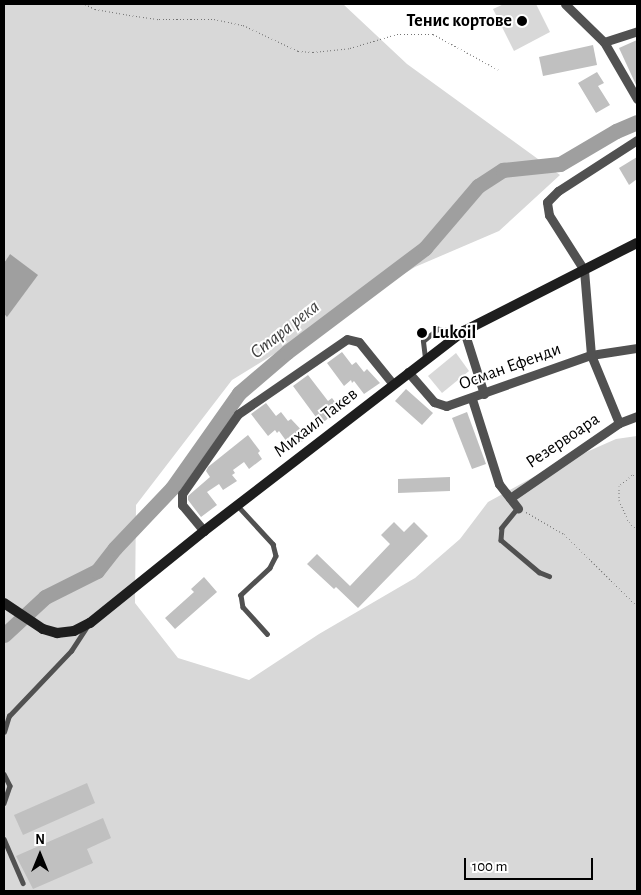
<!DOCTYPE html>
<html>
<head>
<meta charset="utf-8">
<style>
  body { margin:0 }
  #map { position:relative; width:641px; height:895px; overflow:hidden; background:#fff; font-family:"Alegreya Sans",sans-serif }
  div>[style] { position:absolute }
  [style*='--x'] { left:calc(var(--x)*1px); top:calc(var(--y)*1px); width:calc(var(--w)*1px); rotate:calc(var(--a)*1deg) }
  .green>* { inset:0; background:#d8d8d8 }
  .water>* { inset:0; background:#9f9f9f }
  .river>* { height:15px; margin:-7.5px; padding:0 7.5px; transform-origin:7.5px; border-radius:7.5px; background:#9f9f9f }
  .building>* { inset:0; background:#c0c0c0 }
  .path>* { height:1px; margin-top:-0.5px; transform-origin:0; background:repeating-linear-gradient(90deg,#737373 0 1px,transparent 0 3.5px) }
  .service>* { height:4.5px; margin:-2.25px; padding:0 2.25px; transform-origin:2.25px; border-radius:2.25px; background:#515151 }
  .minor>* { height:9px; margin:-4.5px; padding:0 4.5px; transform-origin:4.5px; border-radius:4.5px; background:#515151 }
  .secondary>* { height:10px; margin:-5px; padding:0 5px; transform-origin:5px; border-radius:5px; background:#1e1e1e }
  .dots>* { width:14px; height:14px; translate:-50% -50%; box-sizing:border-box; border:2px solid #fff; border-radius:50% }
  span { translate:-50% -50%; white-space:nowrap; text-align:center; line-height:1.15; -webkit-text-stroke:4px #fff; paint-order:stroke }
  .poi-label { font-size:18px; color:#000; font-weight:700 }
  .right { translate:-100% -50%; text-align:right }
  .left { translate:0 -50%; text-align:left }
  .street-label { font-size:18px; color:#000 }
  .water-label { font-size:19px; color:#404040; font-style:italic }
  .frame { position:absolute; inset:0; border:5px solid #000; pointer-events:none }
  .north { position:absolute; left:15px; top:830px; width:50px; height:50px; -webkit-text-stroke:4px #fff; paint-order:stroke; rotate:0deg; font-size:14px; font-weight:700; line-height:20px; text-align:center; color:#000 }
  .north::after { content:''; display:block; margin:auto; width:18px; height:22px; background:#000; clip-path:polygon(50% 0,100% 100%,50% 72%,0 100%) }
  .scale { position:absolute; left:464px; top:858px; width:129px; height:22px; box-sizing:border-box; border:2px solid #000; border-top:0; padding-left:6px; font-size:15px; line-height:18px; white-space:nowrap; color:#000; -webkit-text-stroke:4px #fff; paint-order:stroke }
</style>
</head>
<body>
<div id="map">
  <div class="green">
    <div style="clip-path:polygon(4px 4px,343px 4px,407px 64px,560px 175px,499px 231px,415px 267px,232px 380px,136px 505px,135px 603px,178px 658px,249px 680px,319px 634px,415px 578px,460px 539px,488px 502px,548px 469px,616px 439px,637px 436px,637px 891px,4px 891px,4px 314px,6px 316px,10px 254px,4px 263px)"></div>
    <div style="clip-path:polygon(504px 4px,536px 4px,550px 32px,514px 51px,493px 9px)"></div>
    <div style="clip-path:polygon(456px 353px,469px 371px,442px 393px,428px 376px)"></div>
  </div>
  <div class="water">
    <div style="clip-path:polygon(10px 254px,38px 275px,7px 317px,4px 314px,4px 263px)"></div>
  </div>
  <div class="river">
    <div style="--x:4;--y:635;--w:56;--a:-42.8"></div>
    <div style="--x:45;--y:597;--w:58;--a:-26.6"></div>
    <div style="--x:97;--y:571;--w:29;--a:-52"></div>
    <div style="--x:115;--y:548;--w:83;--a:-46.5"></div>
    <div style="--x:172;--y:488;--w:116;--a:-54.8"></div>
    <div style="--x:239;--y:393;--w:63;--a:-40.5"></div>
    <div style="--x:287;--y:352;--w:173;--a:-37"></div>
    <div style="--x:425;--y:248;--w:82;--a:-49.5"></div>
    <div style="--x:478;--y:186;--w:30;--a:-33"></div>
    <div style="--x:503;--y:170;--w:57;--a:-6"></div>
    <div style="--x:560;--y:164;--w:65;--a:-30.5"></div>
    <div style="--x:616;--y:131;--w:23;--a:-23"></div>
  </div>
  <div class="building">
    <div style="clip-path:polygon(637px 40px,637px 87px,619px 48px)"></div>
    <div style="clip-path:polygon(593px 45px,597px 65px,543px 76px,539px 57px)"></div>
    <div style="clip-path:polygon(597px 72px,604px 83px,598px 86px,610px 105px,596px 113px,578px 83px)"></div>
    <div style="clip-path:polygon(637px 157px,637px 179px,629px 185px,619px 168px)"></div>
    <div style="clip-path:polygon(342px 352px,352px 365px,356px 362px,364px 372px,367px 369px,380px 383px,364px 394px,354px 381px,352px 383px,351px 380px,344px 386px,327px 363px)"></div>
    <div style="clip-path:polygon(308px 375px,328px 401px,332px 398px,340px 409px,321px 424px,293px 386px)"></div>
    <div style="clip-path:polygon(406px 389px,433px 413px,422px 425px,395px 401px)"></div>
    <div style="clip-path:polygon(266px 403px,276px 416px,281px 412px,288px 421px,291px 419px,308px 437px,292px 449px,279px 431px,277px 433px,275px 430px,268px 436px,251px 414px)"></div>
    <div style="clip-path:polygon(467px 412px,486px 464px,472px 469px,452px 418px)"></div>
    <div style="clip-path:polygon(248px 435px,260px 451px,258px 453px,262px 459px,249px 469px,244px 462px,233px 470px,235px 473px,232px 475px,237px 481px,223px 490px,219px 484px,207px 492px,217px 505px,201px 517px,188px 500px,188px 496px,210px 477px,206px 471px,208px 467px)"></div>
    <div style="clip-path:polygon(450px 477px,450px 491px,398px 493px,398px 479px)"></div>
    <div style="clip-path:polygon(394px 522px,404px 532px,414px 522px,428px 536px,358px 608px,336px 587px,334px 589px,307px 564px,317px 554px,350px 586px,390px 544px,381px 535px)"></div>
    <div style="clip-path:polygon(204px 577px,217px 592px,175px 629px,165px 618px,194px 592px,191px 589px)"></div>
    <div style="clip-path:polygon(87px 783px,95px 803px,23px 835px,14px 815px)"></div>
    <div style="clip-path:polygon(103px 818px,111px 838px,87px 849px,93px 863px,33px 889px,16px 856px)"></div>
  </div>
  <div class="path">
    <div style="--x:85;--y:4;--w:11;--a:27"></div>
    <div style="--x:95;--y:9;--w:35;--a:10"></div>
    <div style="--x:129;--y:15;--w:30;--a:8"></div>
    <div style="--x:159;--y:19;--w:55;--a:0"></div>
    <div style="--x:214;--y:19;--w:30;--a:12"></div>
    <div style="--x:243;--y:25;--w:61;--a:25.3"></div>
    <div style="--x:298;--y:51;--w:15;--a:4"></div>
    <div style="--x:313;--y:52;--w:37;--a:-6"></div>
    <div style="--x:350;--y:48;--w:49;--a:-16.6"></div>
    <div style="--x:397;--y:34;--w:36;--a:0"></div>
    <div style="--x:433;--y:34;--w:77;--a:28.6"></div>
    <div style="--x:637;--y:474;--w:5;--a:169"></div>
    <div style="--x:632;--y:475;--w:17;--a:140"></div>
    <div style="--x:619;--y:486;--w:14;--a:90"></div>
    <div style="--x:619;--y:500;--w:24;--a:66"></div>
    <div style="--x:629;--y:522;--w:11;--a:45"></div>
    <div style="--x:526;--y:512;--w:44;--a:30.1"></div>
    <div style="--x:564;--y:534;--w:103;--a:44.6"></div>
  </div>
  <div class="service">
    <div style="--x:425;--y:358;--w:17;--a:-97"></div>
    <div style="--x:423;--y:341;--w:19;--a:-39"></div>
    <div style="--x:438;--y:329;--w:25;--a:5"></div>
    <div style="--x:238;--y:506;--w:52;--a:47.4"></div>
    <div style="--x:273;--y:544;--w:12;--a:76"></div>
    <div style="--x:276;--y:556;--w:13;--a:117"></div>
    <div style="--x:270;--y:568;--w:40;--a:137"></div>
    <div style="--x:241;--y:595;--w:12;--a:81"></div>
    <div style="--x:243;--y:607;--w:36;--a:48"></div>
    <div style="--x:518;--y:508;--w:26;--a:129"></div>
    <div style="--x:502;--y:528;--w:12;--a:95"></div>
    <div style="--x:501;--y:540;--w:50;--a:40.1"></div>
    <div style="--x:539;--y:572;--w:11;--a:22"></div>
    <div style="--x:4;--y:732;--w:17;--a:-73"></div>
    <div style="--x:9;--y:716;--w:90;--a:-46.4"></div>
    <div style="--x:71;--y:651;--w:27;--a:-57"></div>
    <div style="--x:4;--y:774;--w:13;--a:63"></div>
    <div style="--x:10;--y:786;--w:18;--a:109"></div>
    <div style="--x:4;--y:839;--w:48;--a:66.6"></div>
  </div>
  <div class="minor">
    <div style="--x:565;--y:4;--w:54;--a:44.3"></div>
    <div style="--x:604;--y:42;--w:66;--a:59.9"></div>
    <div style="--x:604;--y:42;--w:35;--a:-18"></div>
    <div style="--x:464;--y:331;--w:66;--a:72.4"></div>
    <div style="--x:408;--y:372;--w:40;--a:49"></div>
    <div style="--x:434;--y:402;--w:13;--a:18"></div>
    <div style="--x:446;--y:406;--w:154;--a:-19.4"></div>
    <div style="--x:591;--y:355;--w:47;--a:-8.7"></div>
    <div style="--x:472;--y:399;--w:89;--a:72.4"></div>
    <div style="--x:499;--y:484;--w:31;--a:52"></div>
    <div style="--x:619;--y:423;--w:74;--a:-112.4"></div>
    <div style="--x:591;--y:355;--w:85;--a:-94.7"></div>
    <div style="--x:584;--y:270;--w:65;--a:-122.5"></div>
    <div style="--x:549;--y:215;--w:13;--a:-99"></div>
    <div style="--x:547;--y:202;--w:16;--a:-45"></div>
    <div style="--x:558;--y:191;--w:94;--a:-32.8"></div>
    <div style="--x:510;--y:498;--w:132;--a:-34.5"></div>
    <div style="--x:619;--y:423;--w:19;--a:-21"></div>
    <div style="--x:204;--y:531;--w:34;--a:-130"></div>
    <div style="--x:182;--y:505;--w:11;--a:-90"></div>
    <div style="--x:182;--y:494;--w:98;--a:-55"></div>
    <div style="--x:238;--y:414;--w:132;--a:-34.5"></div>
    <div style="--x:347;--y:339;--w:12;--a:14"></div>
    <div style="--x:359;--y:342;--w:54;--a:51"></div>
  </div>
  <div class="secondary">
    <div style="--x:4;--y:603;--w:47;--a:33.7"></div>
    <div style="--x:43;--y:629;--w:15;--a:16"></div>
    <div style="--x:57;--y:633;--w:17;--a:-7"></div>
    <div style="--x:74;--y:631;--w:18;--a:-27"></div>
    <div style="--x:90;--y:623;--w:146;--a:-38.9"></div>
    <div style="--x:204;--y:531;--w:328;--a:-37.6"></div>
    <div style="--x:464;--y:331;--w:194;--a:-27"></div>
  </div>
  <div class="dots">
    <div style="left:522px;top:21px;background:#000"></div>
    <div style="left:422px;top:333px;background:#000"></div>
  </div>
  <div class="poi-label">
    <span class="right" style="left:512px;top:21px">Тенис кортове</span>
    <span class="left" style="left:432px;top:333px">Lukoil</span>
  </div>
  <div class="street-label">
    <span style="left:510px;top:367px;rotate:-20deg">Осман Ефенди</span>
    <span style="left:316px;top:423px;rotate:-38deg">Михаил Такев</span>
    <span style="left:563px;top:441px;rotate:-34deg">Резервоара</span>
  </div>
  <div class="water-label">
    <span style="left:285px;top:330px;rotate:-38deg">Стара река</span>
  </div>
  <div class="frame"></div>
  <div class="north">N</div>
  <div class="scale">100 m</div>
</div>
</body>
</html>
